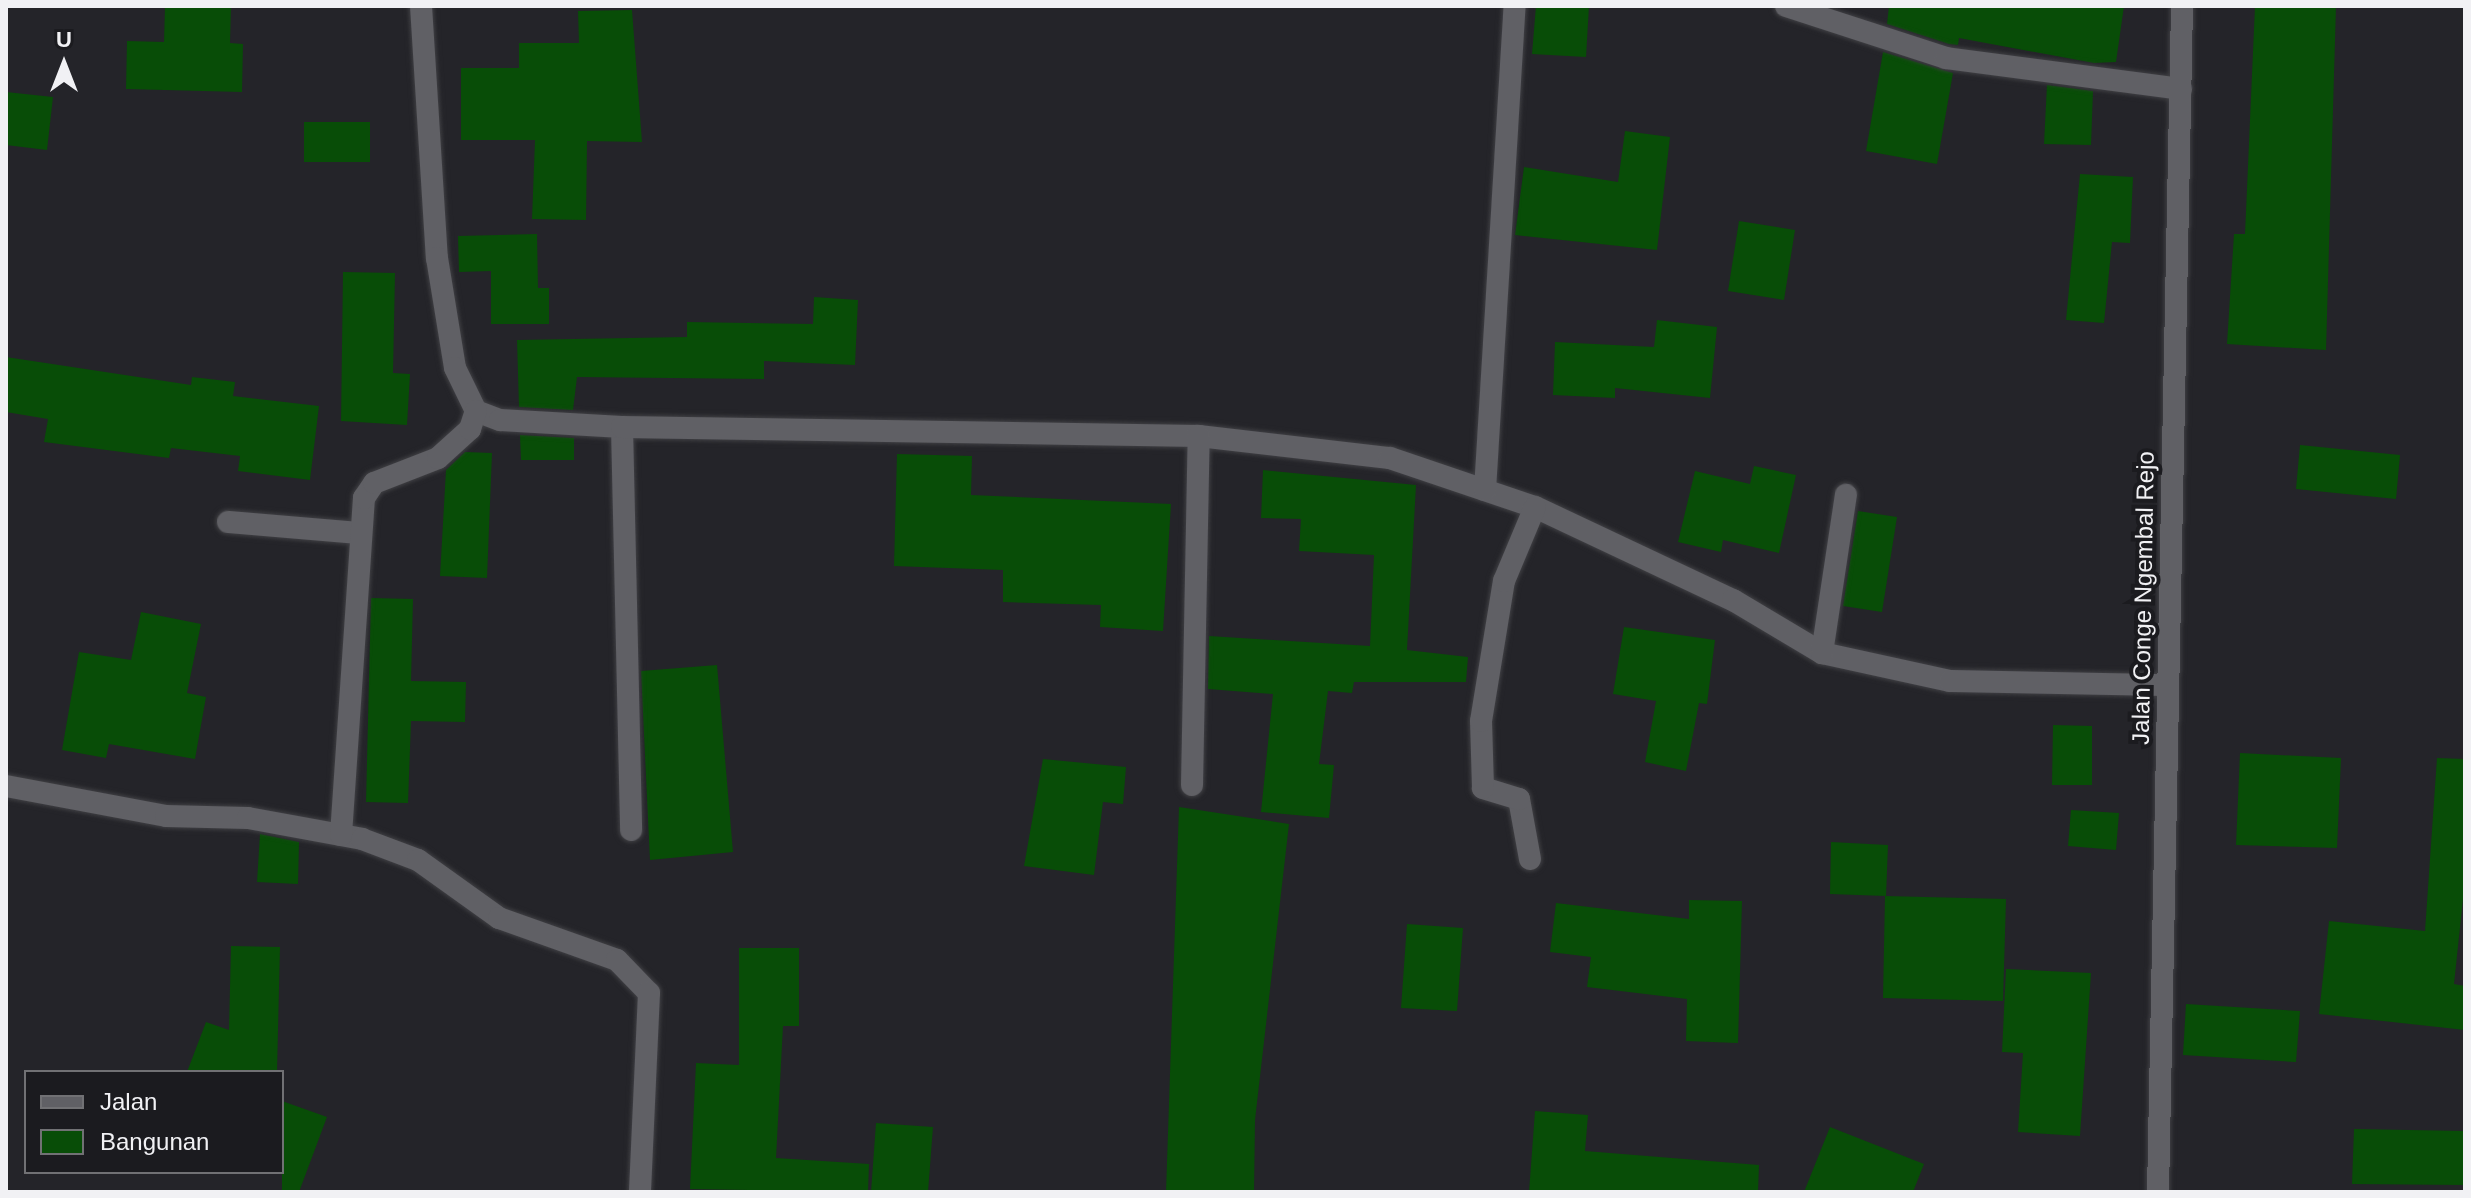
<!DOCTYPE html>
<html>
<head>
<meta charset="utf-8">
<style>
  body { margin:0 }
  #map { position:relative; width:2471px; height:1198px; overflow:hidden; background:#242429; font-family:Arial,sans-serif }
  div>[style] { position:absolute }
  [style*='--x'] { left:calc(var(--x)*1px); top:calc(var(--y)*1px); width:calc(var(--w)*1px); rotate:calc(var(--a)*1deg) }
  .building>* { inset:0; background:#084d07 }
  .roads { filter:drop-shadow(0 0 2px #404044) drop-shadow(0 0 2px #404044) }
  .service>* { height:22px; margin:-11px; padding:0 11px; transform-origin:11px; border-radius:11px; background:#606065 }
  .minor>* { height:22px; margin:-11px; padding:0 11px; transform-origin:11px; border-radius:11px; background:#606065 }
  span { translate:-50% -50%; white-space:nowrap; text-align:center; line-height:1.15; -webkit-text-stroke:8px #1b1b1f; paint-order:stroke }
  .street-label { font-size:24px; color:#f1f1f4 }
  .frame { position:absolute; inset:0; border:8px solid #f1f1f4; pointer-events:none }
  .legend { position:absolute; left:24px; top:1070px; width:260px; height:104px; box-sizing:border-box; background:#1b1b1f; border:2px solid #717174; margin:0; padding:10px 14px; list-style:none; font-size:24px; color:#f1f1f4 }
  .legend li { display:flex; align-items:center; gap:16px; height:40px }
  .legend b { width:40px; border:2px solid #717174 }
  .north { position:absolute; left:24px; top:24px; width:80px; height:80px; -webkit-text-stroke:6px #1b1b1f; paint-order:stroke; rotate:0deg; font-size:22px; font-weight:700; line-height:32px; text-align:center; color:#f1f1f4 }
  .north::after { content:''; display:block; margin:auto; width:28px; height:36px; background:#f1f1f4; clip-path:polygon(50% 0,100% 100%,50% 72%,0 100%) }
</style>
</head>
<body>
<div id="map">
  <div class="building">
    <div style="clip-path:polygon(165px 6px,231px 6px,230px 43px,243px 44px,242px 92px,126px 89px,127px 41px,164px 42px)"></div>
    <div style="clip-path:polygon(1536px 6px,1589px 6px,1586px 57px,1532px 54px)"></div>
    <div style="clip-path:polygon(1889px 6px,2124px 6px,2116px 62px,2094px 63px,1959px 38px,1958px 45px,1949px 44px,1887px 24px)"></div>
    <div style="clip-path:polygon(2255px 6px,2336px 6px,2326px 350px,2227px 344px,2234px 234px,2245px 234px)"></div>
    <div style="clip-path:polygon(632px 10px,642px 142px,587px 141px,586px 220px,532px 219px,535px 140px,461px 140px,461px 68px,519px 68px,519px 43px,579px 43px,578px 11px)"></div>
    <div style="clip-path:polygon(1883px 52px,1953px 73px,1937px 164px,1866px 151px)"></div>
    <div style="clip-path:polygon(2047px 85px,2093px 91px,2091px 145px,2044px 144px)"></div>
    <div style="clip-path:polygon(6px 92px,53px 97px,47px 150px,6px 145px)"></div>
    <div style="clip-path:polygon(304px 122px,370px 122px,370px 162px,304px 162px)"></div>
    <div style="clip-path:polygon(1625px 131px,1670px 137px,1657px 250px,1515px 235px,1524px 167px,1618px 182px)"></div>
    <div style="clip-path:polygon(2080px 174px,2133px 177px,2130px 243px,2112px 242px,2104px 323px,2066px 320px)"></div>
    <div style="clip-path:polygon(1739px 221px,1795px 230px,1784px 300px,1728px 291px)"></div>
    <div style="clip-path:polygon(537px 234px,538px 288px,549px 288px,549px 324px,491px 324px,491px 271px,459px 272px,458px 236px)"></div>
    <div style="clip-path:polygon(343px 272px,395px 273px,393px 373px,410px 374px,407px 425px,341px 421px)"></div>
    <div style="clip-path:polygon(814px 297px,858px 300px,855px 365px,764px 361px,764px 379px,577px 377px,573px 410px,519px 407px,517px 340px,687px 337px,687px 322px,813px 324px)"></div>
    <div style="clip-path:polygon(1657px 320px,1717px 327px,1710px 398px,1615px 388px,1615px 398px,1553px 395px,1555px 342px,1654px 347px)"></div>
    <div style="clip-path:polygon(6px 357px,191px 385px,192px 377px,235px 382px,233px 396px,319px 406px,310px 480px,238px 471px,240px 456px,171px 448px,169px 458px,44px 442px,48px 419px,6px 412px)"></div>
    <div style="clip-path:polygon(520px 435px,574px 438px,574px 460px,521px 460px)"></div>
    <div style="clip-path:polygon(2300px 445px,2400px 455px,2396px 499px,2296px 489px)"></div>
    <div style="clip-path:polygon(465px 452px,492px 453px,487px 578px,440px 576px,446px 470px)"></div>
    <div style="clip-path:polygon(897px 454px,972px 456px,971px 495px,1171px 504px,1163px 631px,1100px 627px,1101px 605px,1003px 602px,1003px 570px,894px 566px)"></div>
    <div style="clip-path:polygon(1754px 466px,1796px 475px,1779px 553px,1723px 540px,1721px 552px,1678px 542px,1695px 471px,1750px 484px)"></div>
    <div style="clip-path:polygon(1263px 470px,1416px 485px,1407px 650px,1468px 657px,1466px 682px,1354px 682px,1352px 693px,1328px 691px,1319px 764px,1334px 765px,1329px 818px,1261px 812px,1273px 694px,1208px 689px,1209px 636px,1370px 646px,1374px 555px,1299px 551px,1301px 519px,1261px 518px)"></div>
    <div style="clip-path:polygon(1858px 511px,1897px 517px,1882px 612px,1843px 606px)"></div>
    <div style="clip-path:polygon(371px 598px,413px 599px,411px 681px,466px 682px,465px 722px,411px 721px,408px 803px,366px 802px)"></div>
    <div style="clip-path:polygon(141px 612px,201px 624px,187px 693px,206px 697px,195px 759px,109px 744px,106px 758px,62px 750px,79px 652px,131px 660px)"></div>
    <div style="clip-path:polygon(1624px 627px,1715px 640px,1707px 704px,1699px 703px,1686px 771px,1645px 762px,1656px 701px,1613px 694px)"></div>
    <div style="clip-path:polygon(717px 665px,733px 852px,650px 860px,641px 671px)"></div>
    <div style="clip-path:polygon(2053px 725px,2092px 726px,2092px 785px,2052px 785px)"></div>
    <div style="clip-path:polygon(2240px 753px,2341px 758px,2337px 848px,2236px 845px)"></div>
    <div style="clip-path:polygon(2437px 758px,2465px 759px,2465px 880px,2454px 984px,2465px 986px,2465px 1030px,2319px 1014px,2329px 921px,2425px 931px)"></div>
    <div style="clip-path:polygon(1043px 759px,1126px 767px,1123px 804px,1103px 802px,1094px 875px,1024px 866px)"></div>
    <div style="clip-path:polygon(1179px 807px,1289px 824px,1255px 1120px,1254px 1192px,1166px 1192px)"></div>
    <div style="clip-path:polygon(2071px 810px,2119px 813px,2116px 850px,2068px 846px)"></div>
    <div style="clip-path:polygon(260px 834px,299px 842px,298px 884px,257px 882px)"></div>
    <div style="clip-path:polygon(1831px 842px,1888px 845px,1886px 896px,1830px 894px)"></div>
    <div style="clip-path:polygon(1885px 896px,2006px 899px,2003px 1001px,1883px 998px)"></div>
    <div style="clip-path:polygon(1689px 900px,1742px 901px,1738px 1043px,1686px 1041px,1687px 999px,1587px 987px,1591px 957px,1550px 952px,1556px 903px,1689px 919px)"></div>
    <div style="clip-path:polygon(1407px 924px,1463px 928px,1457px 1011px,1401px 1008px)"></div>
    <div style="clip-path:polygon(231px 946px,280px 947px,277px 1072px,187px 1072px,206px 1022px,229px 1030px)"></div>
    <div style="clip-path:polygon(739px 948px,799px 948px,799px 1026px,783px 1026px,776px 1158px,869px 1164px,868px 1192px,690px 1189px,696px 1063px,739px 1065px)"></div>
    <div style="clip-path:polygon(2006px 969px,2091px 973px,2080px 1136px,2018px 1132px,2023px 1053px,2002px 1052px)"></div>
    <div style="clip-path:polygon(2186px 1004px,2300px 1011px,2296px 1062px,2183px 1055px)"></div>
    <div style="clip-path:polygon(282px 1101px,327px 1117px,299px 1192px,282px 1192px)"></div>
    <div style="clip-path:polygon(1535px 1111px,1588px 1115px,1585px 1151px,1759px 1165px,1758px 1192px,1529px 1192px)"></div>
    <div style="clip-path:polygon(876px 1123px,933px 1127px,928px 1192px,871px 1192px)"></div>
    <div style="clip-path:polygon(1830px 1127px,1924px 1164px,1913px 1192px,1804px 1192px)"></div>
    <div style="clip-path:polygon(2354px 1129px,2465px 1131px,2465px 1185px,2352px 1184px)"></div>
  </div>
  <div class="roads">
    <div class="service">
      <div style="--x:622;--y:427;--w:403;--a:88.7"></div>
    </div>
    <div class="minor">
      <div style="--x:421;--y:6;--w:253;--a:86.4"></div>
      <div style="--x:437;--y:258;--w:111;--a:80.7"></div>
      <div style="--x:455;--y:368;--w:48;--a:64"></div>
      <div style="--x:476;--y:411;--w:26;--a:21"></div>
      <div style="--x:500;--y:420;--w:122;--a:3.3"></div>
      <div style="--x:622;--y:427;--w:577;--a:0.89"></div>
      <div style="--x:1199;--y:436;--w:192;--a:6.6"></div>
      <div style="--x:1390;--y:458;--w:153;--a:18.7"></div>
      <div style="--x:1535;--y:507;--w:219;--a:25.2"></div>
      <div style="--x:1733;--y:600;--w:104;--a:30.8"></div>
      <div style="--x:1822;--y:653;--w:131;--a:12.3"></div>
      <div style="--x:1950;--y:681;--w:217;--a:1.1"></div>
      <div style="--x:1786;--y:6;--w:168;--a:18"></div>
      <div style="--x:1946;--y:58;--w:237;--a:7.5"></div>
      <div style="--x:1485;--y:490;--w:485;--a:-86.5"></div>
      <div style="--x:228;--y:522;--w:132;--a:4.8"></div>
      <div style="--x:1822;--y:653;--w:160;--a:-81.4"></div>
      <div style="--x:1192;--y:785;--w:349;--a:-88.9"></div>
      <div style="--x:6;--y:786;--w:163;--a:10.6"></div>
      <div style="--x:166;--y:816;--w:82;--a:1.4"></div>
      <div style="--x:248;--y:818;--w:116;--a:10.4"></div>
      <div style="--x:362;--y:839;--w:60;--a:20.6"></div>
      <div style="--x:418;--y:860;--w:100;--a:35.6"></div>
      <div style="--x:499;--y:918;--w:125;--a:19.6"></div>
      <div style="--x:617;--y:960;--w:46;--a:45.9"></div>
      <div style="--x:649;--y:993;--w:199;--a:92.6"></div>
      <div style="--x:341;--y:835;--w:338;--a:-86.1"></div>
      <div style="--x:364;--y:498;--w:18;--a:-56"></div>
      <div style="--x:374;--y:483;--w:69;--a:-21.3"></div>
      <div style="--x:438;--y:458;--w:43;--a:-42.2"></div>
      <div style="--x:470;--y:429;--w:19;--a:-72"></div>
      <div style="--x:1530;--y:859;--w:61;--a:-100.4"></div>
      <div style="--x:1519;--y:799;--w:38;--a:-163"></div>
      <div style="--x:1483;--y:788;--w:67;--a:-91.7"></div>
      <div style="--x:1481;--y:721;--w:142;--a:-80.7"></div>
      <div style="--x:1504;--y:581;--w:80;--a:-67.3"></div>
      <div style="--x:2158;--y:1192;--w:1186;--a:-88.84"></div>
    </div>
  </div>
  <div class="street-label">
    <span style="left:2143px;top:598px;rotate:-89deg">Jalan Conge Ngembal Rejo</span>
  </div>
  <div class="frame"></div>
  <ul class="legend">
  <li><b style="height:10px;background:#606065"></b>Jalan</li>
  <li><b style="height:22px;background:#084d07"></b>Bangunan</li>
  </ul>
  <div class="north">U</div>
</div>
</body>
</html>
